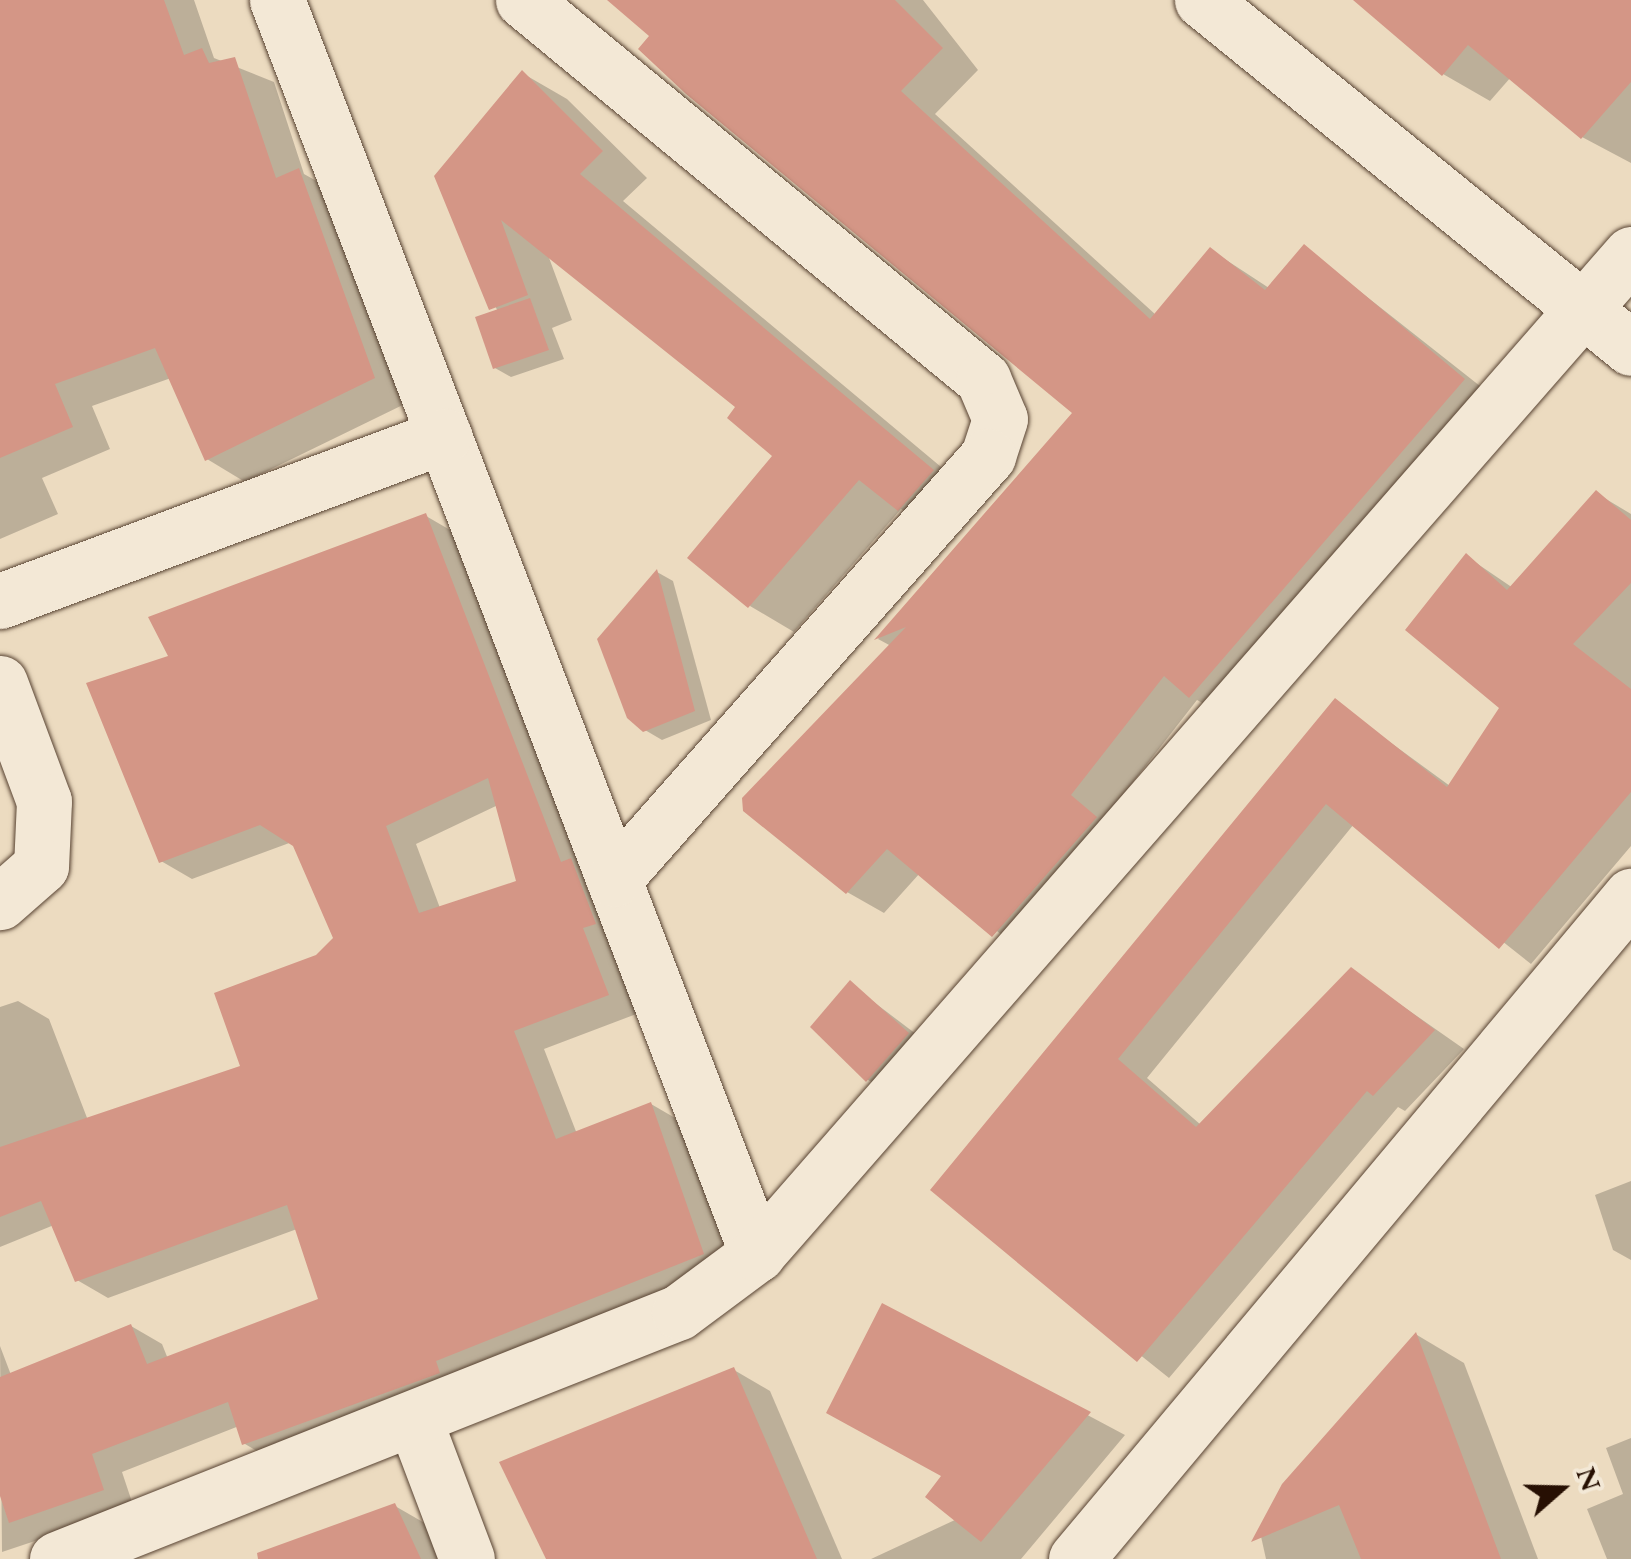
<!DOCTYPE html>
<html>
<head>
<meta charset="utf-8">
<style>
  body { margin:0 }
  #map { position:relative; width:1631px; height:1559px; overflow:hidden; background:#ecdbc0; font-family:"EB Garamond",serif }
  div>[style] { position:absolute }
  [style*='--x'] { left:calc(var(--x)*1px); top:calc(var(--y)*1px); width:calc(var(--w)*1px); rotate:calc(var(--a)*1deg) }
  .shadow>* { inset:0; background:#0003 }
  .building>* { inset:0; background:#d49686 }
  .roads { filter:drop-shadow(0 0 2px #584332) drop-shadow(0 0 2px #584332) }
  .minor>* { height:55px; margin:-27.5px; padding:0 27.5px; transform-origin:27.5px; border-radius:27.5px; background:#f3e8d6 }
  span { translate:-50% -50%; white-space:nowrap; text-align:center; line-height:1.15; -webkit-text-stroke:8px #f3e8d6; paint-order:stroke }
  .north { position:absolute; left:1511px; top:1439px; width:100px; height:100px; -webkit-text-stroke:8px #f3e8d6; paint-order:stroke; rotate:70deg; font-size:28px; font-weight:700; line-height:40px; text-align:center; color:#271003 }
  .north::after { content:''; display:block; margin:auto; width:35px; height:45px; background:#271003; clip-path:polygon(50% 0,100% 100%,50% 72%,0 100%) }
</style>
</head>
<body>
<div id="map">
  <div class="shadow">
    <div style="clip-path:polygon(0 0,194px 0,214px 58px,274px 82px,304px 174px,338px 193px,413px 400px,245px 482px,207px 459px,171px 378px,92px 406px,110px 449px,42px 478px,58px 514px,0 539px)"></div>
    <div style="clip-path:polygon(611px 0,923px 0,978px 70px,935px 114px,1156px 315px,1211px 250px,1269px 288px,1305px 248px,1499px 401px,1226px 716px,1197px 700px,1105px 818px,1030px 956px,920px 873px,884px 913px,847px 892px,891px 646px,878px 639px,1075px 412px)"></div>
    <div style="clip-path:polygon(1372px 0,1631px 0,1631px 163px,1582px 137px,1511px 77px,1490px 101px,1443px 74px)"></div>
    <div style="clip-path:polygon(522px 73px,567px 99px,647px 178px,623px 201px,977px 497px,944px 535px,901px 509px,794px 632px,750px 606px,776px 455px,738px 407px,548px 255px,572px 320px,552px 328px,564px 359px,511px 377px,495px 368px,498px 312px,437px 177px)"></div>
    <div style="clip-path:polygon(1596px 493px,1631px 514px,1631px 846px,1531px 964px,1354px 824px,1147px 1078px,1201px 1125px,1351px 970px,1464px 1049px,1405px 1111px,1398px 1107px,1169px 1378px,933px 1189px,1335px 702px,1450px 786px,1503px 708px,1466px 556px,1513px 588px)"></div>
    <div style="clip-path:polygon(evenodd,426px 516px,457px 534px,639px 1013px,544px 1049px,577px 1134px,651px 1104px,682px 1122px,734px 1272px,276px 1462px,245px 1444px,239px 1426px,122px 1472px,134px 1508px,2px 1552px,0 1346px,11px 1375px,131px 1326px,162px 1344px,168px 1359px,321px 1300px,297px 1229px,108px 1298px,77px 1280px,54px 1225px,0 1247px,0 1007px,18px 1001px,49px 1019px,89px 1123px,243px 1067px,336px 939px,292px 842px,192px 879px,161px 861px,172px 658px,426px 516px,498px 805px,519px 883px,440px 908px,416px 844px,498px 805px)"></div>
    <div style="clip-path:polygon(657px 572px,673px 581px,711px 720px,662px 740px,645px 730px)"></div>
    <div style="clip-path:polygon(850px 984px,941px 1053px,901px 1099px,868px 1080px)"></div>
    <div style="clip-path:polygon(1631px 1181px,1631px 1260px,1613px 1250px,1595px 1195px)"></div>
    <div style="clip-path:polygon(883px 1306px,1125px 1435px,1021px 1559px,871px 1559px,957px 1519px)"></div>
    <div style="clip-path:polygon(1417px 1335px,1464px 1363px,1538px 1559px,1266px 1559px,1260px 1532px)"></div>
    <div style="clip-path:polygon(734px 1370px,770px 1391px,842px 1559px,679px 1559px)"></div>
    <div style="clip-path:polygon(1631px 1438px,1631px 1559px,1607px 1559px,1587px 1509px,1623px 1494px,1606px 1448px)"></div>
    <div style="clip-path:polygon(395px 1506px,428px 1525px,443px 1559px,350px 1559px)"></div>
  </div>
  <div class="building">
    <div style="clip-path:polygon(0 0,164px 0,184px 55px,202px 48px,209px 63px,235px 57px,276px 178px,299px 168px,375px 378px,205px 461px,155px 348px,55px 384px,73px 427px,0 458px)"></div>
    <div style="clip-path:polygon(607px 0,895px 0,943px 48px,901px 91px,1150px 319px,1210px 247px,1265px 290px,1304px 244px,1465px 379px,1189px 698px,1164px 676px,1071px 795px,1097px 817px,992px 937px,887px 849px,846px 894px,743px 811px,742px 798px,906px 627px,874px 640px,1072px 413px,686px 94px,638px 49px,649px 36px)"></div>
    <div style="clip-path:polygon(1353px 0,1631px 0,1631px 82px,1581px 139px,1468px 45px,1442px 76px)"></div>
    <div style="clip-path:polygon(522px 70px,603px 151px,580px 174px,934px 470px,898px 511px,859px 480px,748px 608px,687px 558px,772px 456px,727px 418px,735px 407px,501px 220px,528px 295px,489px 310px,434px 176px)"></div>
    <div style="clip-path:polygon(530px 298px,549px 350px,493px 369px,475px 317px)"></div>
    <div style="clip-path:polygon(1596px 490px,1631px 520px,1631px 583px,1573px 644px,1631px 689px,1631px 792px,1499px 949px,1326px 804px,1118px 1059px,1196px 1127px,1351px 967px,1435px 1030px,1373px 1096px,1367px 1091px,1137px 1362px,930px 1190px,1335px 698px,1447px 787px,1499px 708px,1405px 630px,1466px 553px,1507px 590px)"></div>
    <div style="clip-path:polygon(evenodd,426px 513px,561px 862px,571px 858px,596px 924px,583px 928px,609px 995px,514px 1031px,556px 1139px,651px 1102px,704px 1254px,436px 1361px,440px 1373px,242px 1445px,228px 1402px,92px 1454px,104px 1490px,9px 1523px,0 1496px,0 1377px,131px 1324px,147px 1364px,318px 1299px,287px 1205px,75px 1282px,41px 1201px,0 1217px,0 1147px,240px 1066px,214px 993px,316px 955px,333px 938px,293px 846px,260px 825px,159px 863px,86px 683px,168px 656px,148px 617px,426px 513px,488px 778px,516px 881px,419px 913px,386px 826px,488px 778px)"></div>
    <div style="clip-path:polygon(657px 569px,695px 711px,643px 732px,627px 718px,597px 639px)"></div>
    <div style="clip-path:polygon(850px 980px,909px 1033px,866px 1082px,810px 1027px)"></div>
    <div style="clip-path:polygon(882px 1303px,1091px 1412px,981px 1542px,925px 1497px,941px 1476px,826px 1413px)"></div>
    <div style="clip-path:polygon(1416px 1332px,1501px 1559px,1361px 1559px,1339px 1505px,1251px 1542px,1282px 1484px)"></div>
    <div style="clip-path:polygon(734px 1367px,817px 1559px,546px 1559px,499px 1462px)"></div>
    <div style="clip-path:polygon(395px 1503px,421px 1559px,258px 1559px,257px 1553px)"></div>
  </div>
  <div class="roads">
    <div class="minor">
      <div style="--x:277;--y:0;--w:1343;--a:69.05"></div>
      <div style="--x:523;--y:0;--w:596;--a:39.49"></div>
      <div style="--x:983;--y:379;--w:43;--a:67"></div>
      <div style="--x:1000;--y:419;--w:39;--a:108"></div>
      <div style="--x:988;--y:456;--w:565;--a:131.48"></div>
      <div style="--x:1202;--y:0;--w:552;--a:39.05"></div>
      <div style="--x:0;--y:601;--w:474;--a:-20.4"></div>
      <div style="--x:0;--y:683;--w:126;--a:69.6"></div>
      <div style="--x:44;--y:801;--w:65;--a:92.6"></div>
      <div style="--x:41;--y:866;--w:55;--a:138.7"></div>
      <div style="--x:416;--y:1424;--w:144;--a:69.3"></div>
      <div style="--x:57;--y:1559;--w:669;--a:-21.66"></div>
      <div style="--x:679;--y:1312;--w:97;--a:-36.6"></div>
      <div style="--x:757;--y:1254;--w:1328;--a:-48.85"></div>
      <div style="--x:1076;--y:1559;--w:865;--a:-50.07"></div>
    </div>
  </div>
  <div class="north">N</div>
</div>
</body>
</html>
